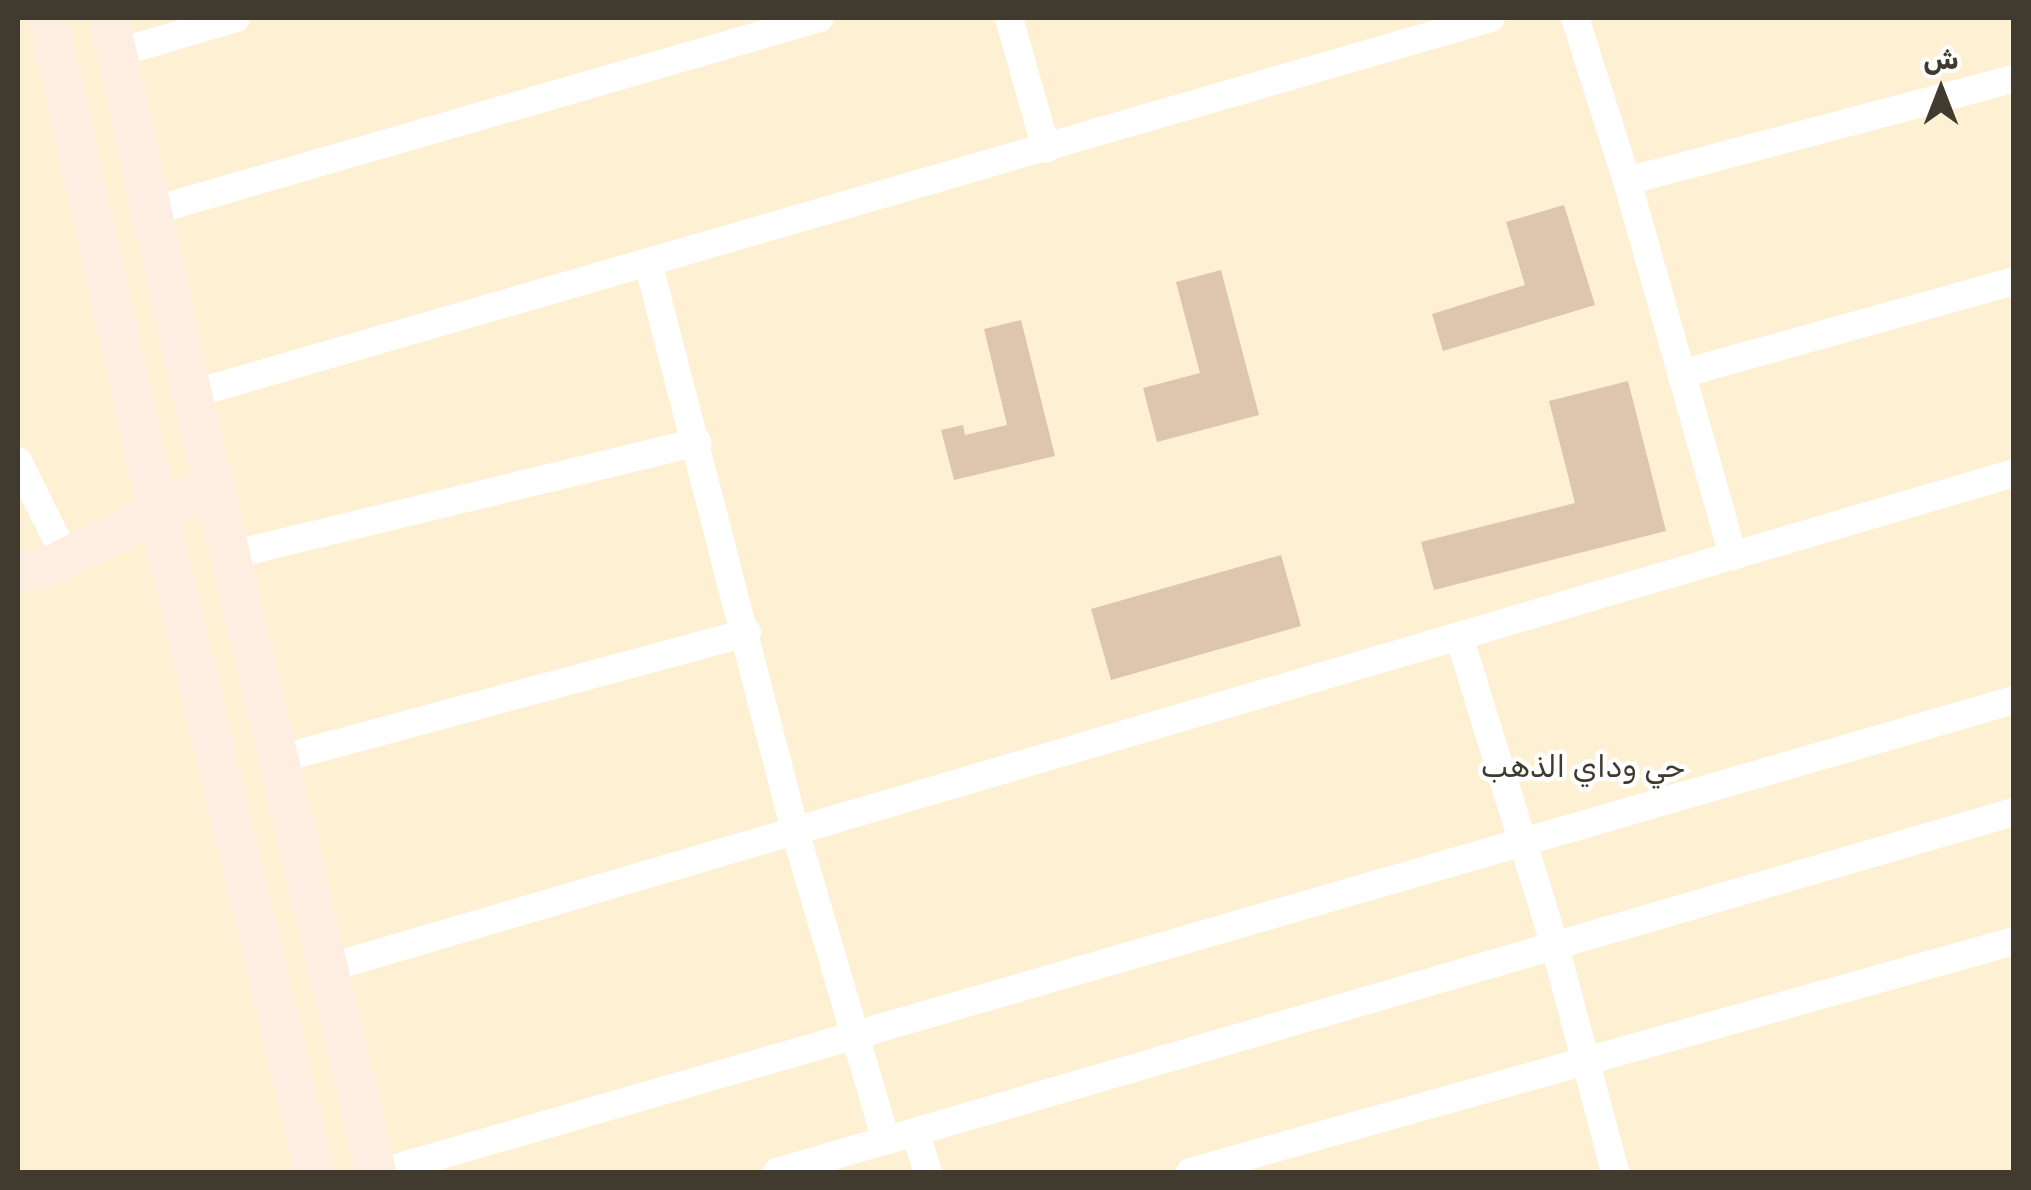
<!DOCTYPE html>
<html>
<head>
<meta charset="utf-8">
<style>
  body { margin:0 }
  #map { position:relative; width:2031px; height:1190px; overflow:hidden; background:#fef1d3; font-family:Rubik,"Noto Naskh Arabic",sans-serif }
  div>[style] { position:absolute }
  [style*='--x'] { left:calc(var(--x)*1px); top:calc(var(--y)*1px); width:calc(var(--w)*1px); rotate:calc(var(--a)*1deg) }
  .building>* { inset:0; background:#ddc5ae }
  .street>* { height:28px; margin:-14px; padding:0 14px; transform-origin:14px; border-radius:14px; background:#fff }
  .secondary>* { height:40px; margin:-20px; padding:0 20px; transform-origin:20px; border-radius:20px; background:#feede1 }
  span { translate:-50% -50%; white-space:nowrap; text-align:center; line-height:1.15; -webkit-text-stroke:9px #fff; paint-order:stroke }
  .neighbourhood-label { font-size:30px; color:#413b2f }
  .frame { position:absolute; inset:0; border:20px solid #413b2f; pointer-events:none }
  .north { position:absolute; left:1891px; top:40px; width:100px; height:100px; -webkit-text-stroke:8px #fff; paint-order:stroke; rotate:0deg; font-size:28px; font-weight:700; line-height:40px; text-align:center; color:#413b2f }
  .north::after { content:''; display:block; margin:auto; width:35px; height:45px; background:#413b2f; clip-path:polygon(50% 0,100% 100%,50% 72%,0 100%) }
</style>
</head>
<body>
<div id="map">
  <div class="building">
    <div style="clip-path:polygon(1564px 205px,1595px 305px,1443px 351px,1432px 314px,1525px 285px,1506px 222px)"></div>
    <div style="clip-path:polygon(1221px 270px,1259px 415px,1157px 442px,1143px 388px,1200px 373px,1176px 282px)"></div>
    <div style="clip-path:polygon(1021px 320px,1055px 456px,954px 480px,941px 430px,963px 425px,965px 435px,1007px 425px,984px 329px)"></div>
    <div style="clip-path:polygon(1628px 381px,1666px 531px,1434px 590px,1421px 542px,1575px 503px,1549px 401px)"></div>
    <div style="clip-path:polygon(1281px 555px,1301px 626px,1111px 680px,1091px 609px)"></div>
  </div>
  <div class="street">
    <div style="--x:1009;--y:18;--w:136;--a:74.2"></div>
    <div style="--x:1575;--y:18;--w:171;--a:72.3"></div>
    <div style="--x:1627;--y:181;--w:390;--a:74.2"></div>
    <div style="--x:117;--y:53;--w:124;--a:-16.4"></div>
    <div style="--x:1627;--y:181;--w:400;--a:-14.8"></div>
    <div style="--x:152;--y:211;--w:695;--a:-16.12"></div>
    <div style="--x:648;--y:262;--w:588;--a:75.51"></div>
    <div style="--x:795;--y:831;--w:323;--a:73.6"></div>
    <div style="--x:1681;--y:374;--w:346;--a:-15.6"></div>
    <div style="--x:192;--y:394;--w:1352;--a:-16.14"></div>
    <div style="--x:18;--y:461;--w:108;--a:63.7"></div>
    <div style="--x:231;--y:555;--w:480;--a:-13.6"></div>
    <div style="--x:1459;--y:636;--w:325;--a:72.8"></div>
    <div style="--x:1555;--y:946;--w:234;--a:75.1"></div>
    <div style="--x:279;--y:759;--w:485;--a:-15.1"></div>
    <div style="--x:328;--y:968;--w:1757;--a:-16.36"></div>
    <div style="--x:915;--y:1132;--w:42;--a:72"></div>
    <div style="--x:382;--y:1172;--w:1699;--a:-16.13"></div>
    <div style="--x:777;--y:1172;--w:1288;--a:-16.23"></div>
    <div style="--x:1190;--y:1172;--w:856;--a:-15.66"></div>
  </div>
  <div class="secondary">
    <div style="--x:48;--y:18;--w:505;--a:77.42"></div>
    <div style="--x:158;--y:511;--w:679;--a:76.64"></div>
    <div style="--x:109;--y:18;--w:385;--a:77.6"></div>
    <div style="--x:192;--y:394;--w:799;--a:76.69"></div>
    <div style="--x:18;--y:571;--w:26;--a:-4"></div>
    <div style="--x:44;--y:569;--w:190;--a:-26.3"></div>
  </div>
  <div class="neighbourhood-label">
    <span style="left:1583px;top:767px">حي وداي الذهب</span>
  </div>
  <div class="frame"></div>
  <div class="north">ش</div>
</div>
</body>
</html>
